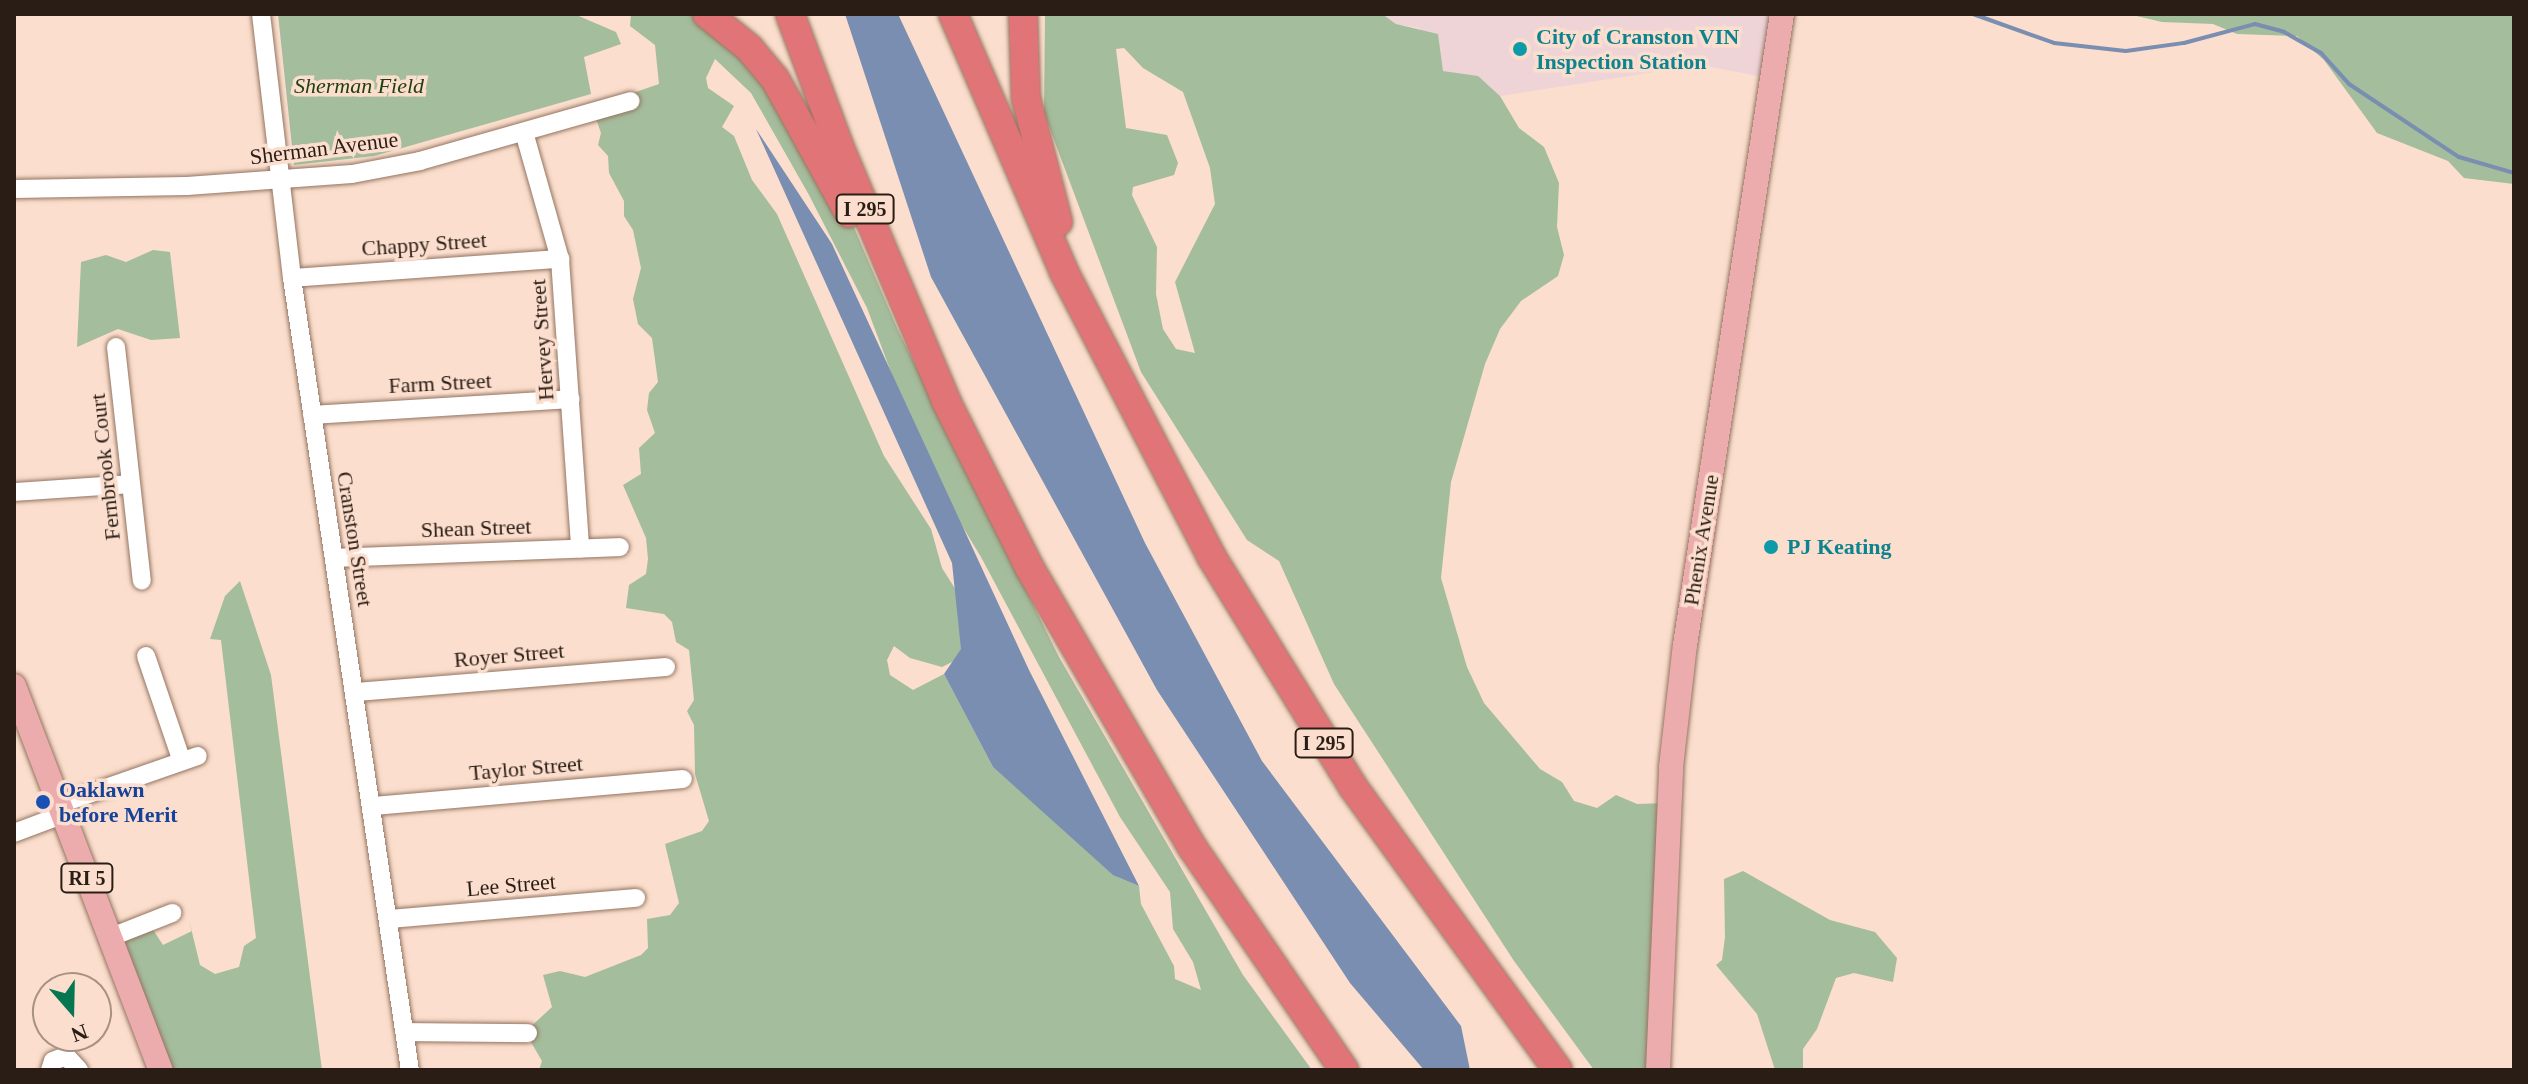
<!DOCTYPE html>
<html>
<head>
<meta charset="utf-8">
<style>
  body { margin:0 }
  #map { position:relative; width:2528px; height:1084px; overflow:hidden; background:#fbdecd; font-family:Georgia,serif }
  div>[style] { position:absolute }
  [style*='--x'] { left:calc(var(--x)*1px); top:calc(var(--y)*1px); width:calc(var(--w)*1px); rotate:calc(var(--a)*1deg) }
  .commercial>* { inset:0; background:#eed3d7 }
  .green>* { inset:0; background:#a4bd9c }
  .water>* { inset:0; background:#798eb0 }
  .stream>* { height:4px; margin:-2px; padding:0 2px; transform-origin:2px; border-radius:2px; background:#798eb0 }
  .roads { filter:drop-shadow(0 0 2px #947461) drop-shadow(0 0 2px #947461) }
  .minor>* { height:18px; margin:-9px; padding:0 9px; transform-origin:9px; border-radius:9px; background:#fff }
  .major>* { height:24px; margin:-12px; padding:0 12px; transform-origin:12px; border-radius:12px; background:#ecacad }
  .highway>* { height:28px; margin:-14px; padding:0 14px; transform-origin:14px; border-radius:14px; background:#e07476 }
  .dots>* { width:22px; height:22px; translate:-50% -50%; box-sizing:border-box; border:4px solid #fbdecd; border-radius:50% }
  span { translate:-50% -50%; white-space:nowrap; text-align:center; line-height:1.15; -webkit-text-stroke:7px #fbdecd; paint-order:stroke }
  .shield-label span { padding:2px 6px; background:#fbdecd; border:2px solid; border-radius:6px; -webkit-text-stroke-width:0 }
  .shield-label { font-size:20px; color:#2a1d15; font-weight:700 }
  .culture-label { font-size:22px; color:#0d838f; font-weight:700 }
  .left { translate:0 -50%; text-align:left }
  .park-label { font-size:22px; color:#1d3f0e; font-style:italic }
  .street-label { font-size:22px; color:#2a1d15 }
  .transit-label { font-size:22px; color:#164399; font-weight:700 }
  .frame { position:absolute; inset:0; border:16px solid #2a1d15; pointer-events:none }
  .north { position:absolute; left:32px; top:972px; width:80px; height:80px; box-sizing:border-box; background:#fbdecd; border:2px solid #a79183; border-radius:50%; rotate:160deg; font-size:22px; font-weight:700; line-height:32px; text-align:center; color:#2a1d15 }
  .north::after { content:''; display:block; margin:auto; width:28px; height:36px; background:#067651; clip-path:polygon(50% 0,100% 100%,50% 72%,0 100%) }
</style>
</head>
<body>
<div id="map">
  <div class="commercial">
    <div style="clip-path:polygon(1382px 14px,1782px 14px,1769px 78px,1700px 65px,1500px 96px,1477px 76px,1443px 71px,1439px 54px,1419px 28px,1396px 24px)"></div>
  </div>
  <div class="green">
    <div style="clip-path:polygon(278px 14px,574px 14px,616px 32px,621px 44px,584px 57px,591px 94px,374px 156px,294px 165px)"></div>
    <div style="clip-path:polygon(evenodd,631px 14px,708px 14px,731px 30px,835px 183px,898px 330px,1059px 657px,1243px 975px,1312px 1070px,539px 1070px,542px 1061px,525px 1032px,552px 1007px,543px 975px,560px 971px,585px 977px,641px 955px,648px 948px,647px 919px,670px 915px,679px 903px,665px 844px,702px 831px,709px 821px,695px 774px,694px 725px,687px 711px,694px 700px,689px 650px,676px 642px,672px 622px,664px 614px,626px 608px,629px 585px,646px 574px,648px 559px,646px 538px,623px 485px,641px 474px,639px 448px,655px 433px,647px 410px,649px 393px,658px 382px,652px 338px,638px 324px,633px 299px,641px 268px,633px 230px,624px 216px,624px 201px,609px 173px,608px 156px,598px 145px,601px 133px,592px 107px,659px 84px,655px 45px,630px 26px,631px 14px,715px 59px,751px 93px,809px 195px,867px 308px,927px 468px,981px 557px,1120px 817px,1170px 892px,1173px 929px,1193px 962px,1201px 990px,1175px 979px,1174px 966px,1141px 904px,1139px 886px,1118px 877px,993px 767px,944px 674px,913px 690px,890px 675px,887px 660px,894px 646px,910px 658px,942px 667px,956px 660px,978px 625px,942px 568px,931px 529px,884px 456px,777px 214px,752px 180px,734px 136px,722px 127px,734px 106px,708px 88px,706px 78px,715px 59px)"></div>
    <div style="clip-path:polygon(evenodd,1045px 14px,1382px 14px,1396px 24px,1438px 34px,1443px 71px,1478px 76px,1500px 96px,1519px 128px,1544px 147px,1559px 183px,1557px 227px,1564px 255px,1558px 276px,1521px 301px,1500px 329px,1485px 364px,1451px 482px,1441px 578px,1467px 667px,1484px 703px,1540px 769px,1562px 782px,1574px 801px,1597px 808px,1616px 795px,1637px 804px,1668px 803px,1658px 1070px,1594px 1070px,1514px 961px,1334px 684px,1279px 561px,1247px 540px,1141px 372px,1044px 113px,1045px 14px,1124px 48px,1143px 68px,1183px 92px,1210px 168px,1215px 204px,1175px 282px,1195px 353px,1176px 349px,1163px 329px,1156px 294px,1157px 247px,1132px 195px,1133px 187px,1174px 175px,1178px 163px,1167px 135px,1126px 128px,1116px 49px,1124px 48px)"></div>
    <div style="clip-path:polygon(2128px 14px,2514px 14px,2514px 184px,2464px 178px,2448px 161px,2377px 133px,2324px 60px,2297px 36px,2237px 34px,2213px 24px,2162px 22px)"></div>
    <div style="clip-path:polygon(153px 250px,170px 252px,180px 338px,151px 340px,118px 329px,77px 347px,81px 262px,106px 255px,126px 262px)"></div>
    <div style="clip-path:polygon(240px 581px,271px 675px,322px 1070px,160px 1070px,108px 927px,144px 916px,163px 945px,192px 931px,189px 920px,200px 965px,215px 974px,239px 967px,244px 946px,256px 938px,221px 640px,210px 639px,225px 596px)"></div>
    <div style="clip-path:polygon(1743px 871px,1830px 920px,1875px 932px,1897px 958px,1893px 982px,1854px 973px,1836px 978px,1817px 1029px,1803px 1049px,1803px 1070px,1775px 1070px,1757px 1014px,1716px 965px,1722px 960px,1725px 937px,1724px 879px)"></div>
  </div>
  <div class="water">
    <div style="clip-path:polygon(845px 14px,898px 14px,1145px 543px,1262px 761px,1461px 1026px,1470px 1070px,1424px 1070px,1350px 983px,1157px 690px,931px 277px)"></div>
    <div style="clip-path:polygon(756px 129px,832px 244px,1029px 670px,1139px 886px,1113px 875px,993px 767px,944px 674px,961px 649px,952px 563px)"></div>
  </div>
  <div class="stream">
    <div style="--x:1973;--y:14;--w:86;--a:19.7"></div>
    <div style="--x:2054;--y:43;--w:72;--a:6.3"></div>
    <div style="--x:2126;--y:51;--w:59;--a:-7.9"></div>
    <div style="--x:2184;--y:43;--w:73;--a:-15"></div>
    <div style="--x:2255;--y:24;--w:30;--a:15"></div>
    <div style="--x:2284;--y:32;--w:43;--a:29.6"></div>
    <div style="--x:2321;--y:53;--w:42;--a:47.9"></div>
    <div style="--x:2349;--y:84;--w:132;--a:33.6"></div>
    <div style="--x:2459;--y:157;--w:57;--a:16.2"></div>
  </div>
  <div class="roads">
    <div class="minor">
      <div style="--x:261;--y:14;--w:266;--a:83.3"></div>
      <div style="--x:292;--y:278;--w:801;--a:81.53"></div>
      <div style="--x:524;--y:132;--w:132;--a:74.2"></div>
      <div style="--x:560;--y:259;--w:290;--a:86"></div>
      <div style="--x:14;--y:189;--w:173;--a:-1"></div>
      <div style="--x:187;--y:186;--w:165;--a:-4.2"></div>
      <div style="--x:352;--y:174;--w:69;--a:-10.8"></div>
      <div style="--x:420;--y:161;--w:219;--a:-15.9"></div>
      <div style="--x:292;--y:278;--w:269;--a:-4.1"></div>
      <div style="--x:116;--y:347;--w:235;--a:83.7"></div>
      <div style="--x:312;--y:415;--w:259;--a:-3.5"></div>
      <div style="--x:14;--y:492;--w:117;--a:-3.9"></div>
      <div style="--x:334;--y:558;--w:286;--a:-2.2"></div>
      <div style="--x:146;--y:656;--w:109;--a:71.2"></div>
      <div style="--x:356;--y:692;--w:311;--a:-4.6"></div>
      <div style="--x:57;--y:805;--w:149;--a:-19.2"></div>
      <div style="--x:374;--y:806;--w:310;--a:-5"></div>
      <div style="--x:14;--y:833;--w:51;--a:-20.6"></div>
      <div style="--x:390;--y:919;--w:247;--a:-4.9"></div>
      <div style="--x:111;--y:937;--w:66;--a:-21.5"></div>
      <div style="--x:405;--y:1032;--w:123;--a:0.5"></div>
      <div style="--x:50;--y:1070;--w:9;--a:-72"></div>
      <div style="--x:53;--y:1061;--w:14;--a:-21"></div>
      <div style="--x:66;--y:1056;--w:19;--a:47"></div>
    </div>
    <div class="major">
      <div style="--x:14;--y:686;--w:411;--a:69.1"></div>
      <div style="--x:1658;--y:1070;--w:303;--a:-87.5"></div>
      <div style="--x:1671;--y:767;--w:123;--a:-83.5"></div>
      <div style="--x:1685;--y:645;--w:638;--a:-81.26"></div>
    </div>
    <div class="highway">
      <div style="--x:707;--y:14;--w:54;--a:39"></div>
      <div style="--x:749;--y:48;--w:40;--a:50"></div>
      <div style="--x:775;--y:79;--w:153;--a:61.1"></div>
      <div style="--x:790;--y:14;--w:141;--a:69.6"></div>
      <div style="--x:839;--y:146;--w:277;--a:67.2"></div>
      <div style="--x:946;--y:401;--w:186;--a:63.4"></div>
      <div style="--x:1029;--y:567;--w:324;--a:59.8"></div>
      <div style="--x:1192;--y:847;--w:270;--a:55.7"></div>
      <div style="--x:953;--y:14;--w:281;--a:66.7"></div>
      <div style="--x:1064;--y:272;--w:320;--a:62.6"></div>
      <div style="--x:1211;--y:556;--w:271;--a:58.4"></div>
      <div style="--x:1353;--y:787;--w:349;--a:54.1"></div>
      <div style="--x:1023;--y:14;--w:84;--a:88"></div>
      <div style="--x:1026;--y:98;--w:128;--a:75.5"></div>
    </div>
  </div>
  <div class="dots">
    <div style="left:1520px;top:49px;background:#0f9aa8"></div>
    <div style="left:1771px;top:547px;background:#0f9aa8"></div>
    <div style="left:43px;top:802px;background:#1a4fb4"></div>
  </div>
  <div class="shield-label">
    <span style="left:865px;top:209px">I 295</span>
    <span style="left:1324px;top:743px">I 295</span>
    <span style="left:87px;top:878px">RI 5</span>
  </div>
  <div class="culture-label">
    <span class="left" style="left:1536px;top:49px">City of Cranston VIN<br>Inspection Station</span>
    <span class="left" style="left:1787px;top:547px">PJ Keating</span>
  </div>
  <div class="park-label">
    <span style="left:359px;top:86px">Sherman Field</span>
  </div>
  <div class="street-label">
    <span style="left:324px;top:148px;rotate:-7deg">Sherman Avenue</span>
    <span style="left:424px;top:244px;rotate:-4deg">Chappy Street</span>
    <span style="left:542px;top:340px;rotate:-94deg">Hervey Street</span>
    <span style="left:440px;top:383px;rotate:-3deg">Farm Street</span>
    <span style="left:105px;top:467px;rotate:-96deg">Fernbrook Court</span>
    <span style="left:476px;top:528px;rotate:-2deg">Shean Street</span>
    <span style="left:355px;top:539px;rotate:81deg">Cranston Street</span>
    <span style="left:1701px;top:540px;rotate:-81deg">Phenix Avenue</span>
    <span style="left:509px;top:655px;rotate:-5deg">Royer Street</span>
    <span style="left:526px;top:768px;rotate:-5deg">Taylor Street</span>
    <span style="left:511px;top:885px;rotate:-5deg">Lee Street</span>
  </div>
  <div class="transit-label">
    <span class="left" style="left:59px;top:802px">Oaklawn<br>before Merit</span>
  </div>
  <div class="frame"></div>
  <div class="north">N</div>
</div>
</body>
</html>
